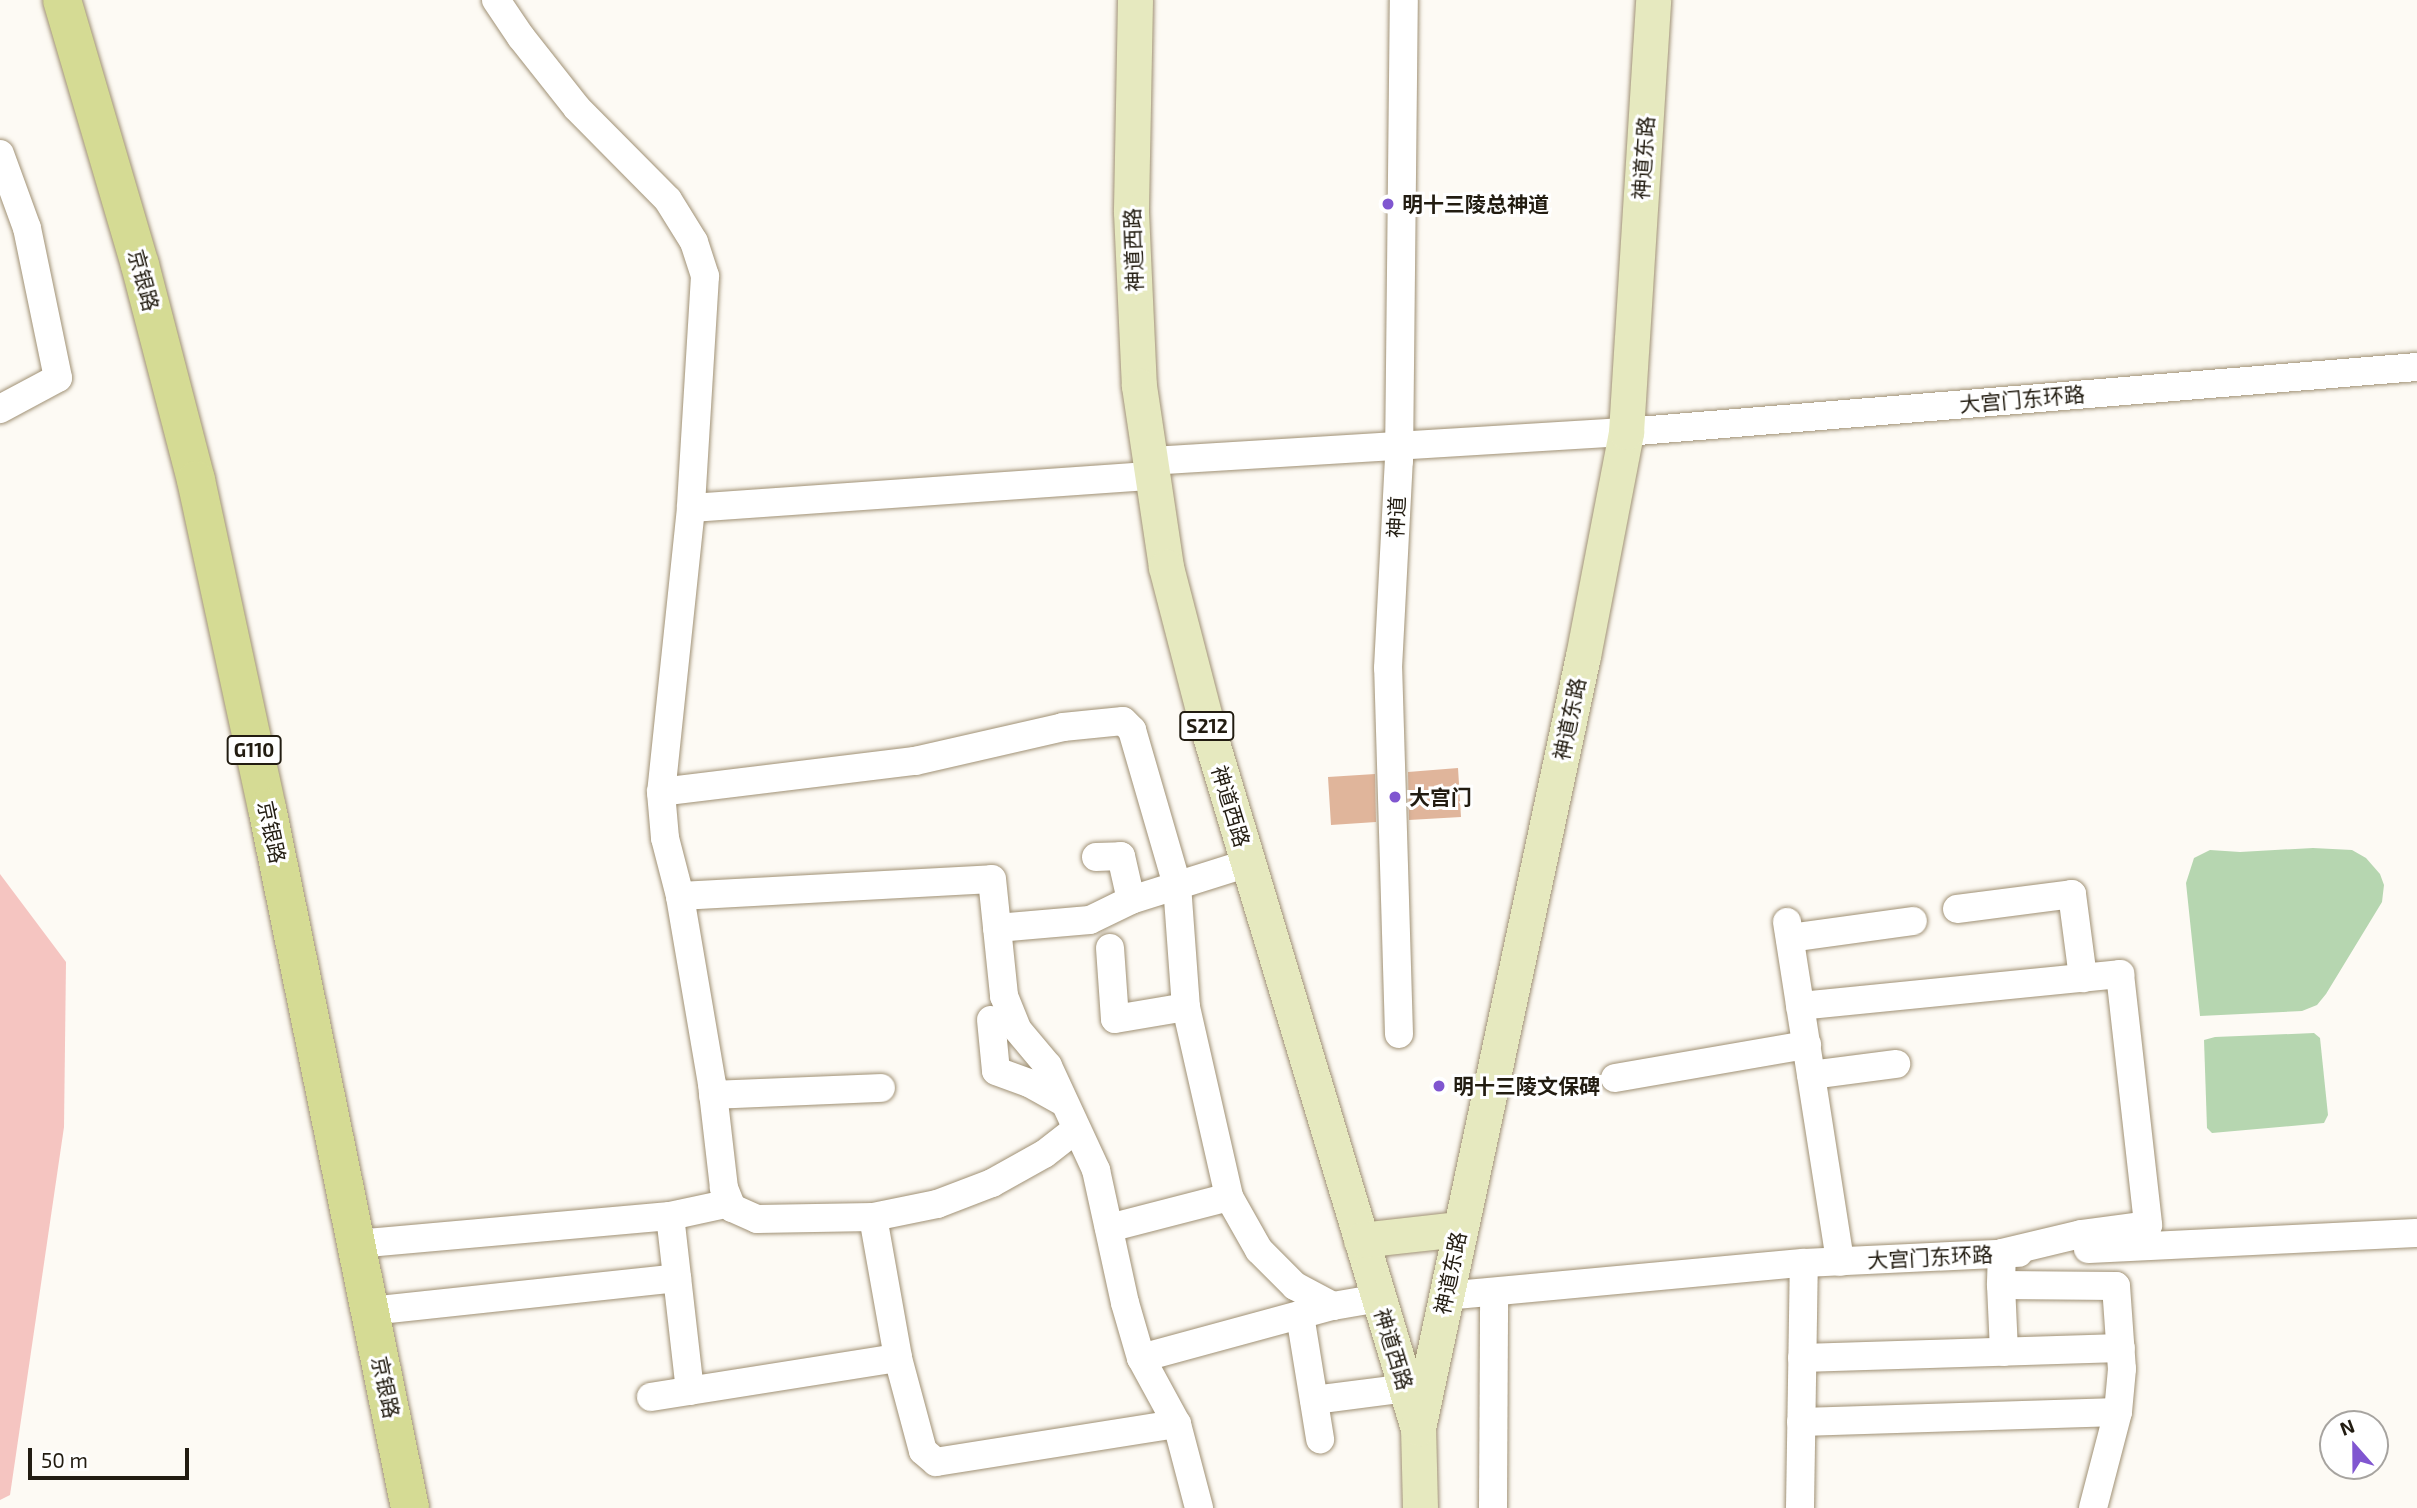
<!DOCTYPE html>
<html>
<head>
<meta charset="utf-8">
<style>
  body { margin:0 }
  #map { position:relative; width:2417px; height:1508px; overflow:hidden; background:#fdfaf4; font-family:"Exo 2","Noto Sans SC",sans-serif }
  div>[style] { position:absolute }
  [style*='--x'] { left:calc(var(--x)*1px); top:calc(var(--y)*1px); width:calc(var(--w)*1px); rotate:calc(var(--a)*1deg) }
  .green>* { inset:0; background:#f5c5c1 }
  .water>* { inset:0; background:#b6d6b0 }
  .building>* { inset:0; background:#e0b59b }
  .roads { filter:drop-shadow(0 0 2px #a09175) drop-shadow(0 0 2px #a09175) }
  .minor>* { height:28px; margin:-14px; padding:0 14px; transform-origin:14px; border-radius:14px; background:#fff }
  .major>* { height:35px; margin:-17.5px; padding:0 17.5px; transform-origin:17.5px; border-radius:17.5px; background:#e6e9bf }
  .highway>* { height:38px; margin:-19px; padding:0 19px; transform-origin:19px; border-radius:19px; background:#d5db94 }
  .dots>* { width:19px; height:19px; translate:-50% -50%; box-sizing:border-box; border:4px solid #fff; border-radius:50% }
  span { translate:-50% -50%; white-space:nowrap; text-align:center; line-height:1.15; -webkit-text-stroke:6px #fff; paint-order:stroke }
  .shield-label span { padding:2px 5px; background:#fff; border:2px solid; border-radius:5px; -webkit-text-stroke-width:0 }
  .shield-label { font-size:19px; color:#221c11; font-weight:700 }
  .street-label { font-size:21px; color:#221c11 }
  .poi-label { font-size:21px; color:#221c11; font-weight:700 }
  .left { translate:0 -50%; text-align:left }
  .north { position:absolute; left:2319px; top:1410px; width:70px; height:70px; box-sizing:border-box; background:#fff; border:2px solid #a7a4a0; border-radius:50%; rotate:339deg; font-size:19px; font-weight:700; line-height:28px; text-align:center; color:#221c11 }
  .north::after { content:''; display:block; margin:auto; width:24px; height:32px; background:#8056d0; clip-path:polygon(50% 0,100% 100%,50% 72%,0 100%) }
  .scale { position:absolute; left:28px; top:1448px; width:161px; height:32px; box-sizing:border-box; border:4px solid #221c11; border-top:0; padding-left:9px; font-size:21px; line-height:24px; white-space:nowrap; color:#221c11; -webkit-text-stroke:5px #fff; paint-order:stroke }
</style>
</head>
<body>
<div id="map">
  <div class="green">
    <div style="clip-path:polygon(0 874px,66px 962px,64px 1127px,10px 1495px,0 1500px)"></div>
  </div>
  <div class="water">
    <div style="clip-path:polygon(2313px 848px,2352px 850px,2366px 858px,2380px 874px,2384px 885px,2382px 902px,2326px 994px,2317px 1005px,2302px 1011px,2200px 1016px,2186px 883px,2194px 858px,2210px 850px,2240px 852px)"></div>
    <div style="clip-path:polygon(2314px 1033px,2320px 1038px,2328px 1115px,2324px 1123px,2212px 1133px,2207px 1128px,2204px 1040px,2215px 1037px)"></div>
  </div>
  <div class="building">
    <div style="clip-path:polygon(1458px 768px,1461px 817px,1409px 820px,1408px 772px)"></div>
    <div style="clip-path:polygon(1375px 774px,1376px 822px,1331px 825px,1328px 777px)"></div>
  </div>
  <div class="roads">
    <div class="minor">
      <div style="--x:496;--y:0;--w:45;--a:56"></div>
      <div style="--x:521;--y:37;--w:90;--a:51.7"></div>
      <div style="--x:577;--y:108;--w:129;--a:45.3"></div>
      <div style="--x:668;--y:200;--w:49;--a:58.2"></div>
      <div style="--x:694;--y:242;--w:36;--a:72"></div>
      <div style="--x:705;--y:276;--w:232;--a:93.5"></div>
      <div style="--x:691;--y:508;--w:286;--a:96"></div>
      <div style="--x:0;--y:154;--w:79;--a:70"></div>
      <div style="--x:27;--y:228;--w:153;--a:78.3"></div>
      <div style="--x:58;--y:378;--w:66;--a:151.9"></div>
      <div style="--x:1150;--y:461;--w:477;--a:-3.5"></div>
      <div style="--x:1626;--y:432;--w:794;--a:-4.7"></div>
      <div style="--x:691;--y:508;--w:462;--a:-4"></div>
      <div style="--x:1096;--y:857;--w:25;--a:-2"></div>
      <div style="--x:1121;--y:856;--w:45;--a:77.2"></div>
      <div style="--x:1131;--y:900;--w:123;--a:-17.5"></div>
      <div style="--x:680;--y:896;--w:312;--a:-3.1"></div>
      <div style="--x:992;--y:879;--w:118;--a:84.1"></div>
      <div style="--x:1004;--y:996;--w:35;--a:68"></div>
      <div style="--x:1017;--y:1029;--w:48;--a:50"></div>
      <div style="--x:1048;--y:1066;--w:115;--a:65.2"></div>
      <div style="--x:1096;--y:1170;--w:136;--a:77.7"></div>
      <div style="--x:1125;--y:1303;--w:57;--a:73.8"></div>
      <div style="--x:1141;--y:1358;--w:75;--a:61.4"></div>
      <div style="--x:1177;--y:1424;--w:87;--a:75.3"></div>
      <div style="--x:1957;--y:909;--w:116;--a:-7.4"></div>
      <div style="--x:2072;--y:894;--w:85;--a:82.5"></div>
      <div style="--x:1787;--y:922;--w:344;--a:81.1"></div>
      <div style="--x:997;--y:928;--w:93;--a:-4.9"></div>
      <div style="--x:1090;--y:920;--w:46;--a:-26"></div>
      <div style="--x:1790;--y:938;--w:124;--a:-7.9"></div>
      <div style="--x:1110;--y:948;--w:71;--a:86"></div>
      <div style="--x:1115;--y:1019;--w:72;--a:-9.6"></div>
      <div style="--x:1800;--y:1006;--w:322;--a:-5.7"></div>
      <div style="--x:2120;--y:974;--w:253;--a:83.6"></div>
      <div style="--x:2148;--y:1225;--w:68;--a:172.3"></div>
      <div style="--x:2081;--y:1234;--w:81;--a:166.5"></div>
      <div style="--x:2002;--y:1253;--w:32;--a:92"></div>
      <div style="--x:2001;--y:1285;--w:115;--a:0.5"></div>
      <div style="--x:2116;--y:1286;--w:83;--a:85.9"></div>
      <div style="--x:2122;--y:1369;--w:43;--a:95.3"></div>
      <div style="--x:2118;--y:1412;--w:99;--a:104.6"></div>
      <div style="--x:991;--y:1020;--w:51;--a:84.4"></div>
      <div style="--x:996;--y:1071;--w:35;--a:20"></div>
      <div style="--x:1029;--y:1083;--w:37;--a:29"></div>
      <div style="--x:1399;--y:1034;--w:366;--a:-91.7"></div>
      <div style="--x:1388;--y:668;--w:207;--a:-87"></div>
      <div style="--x:1399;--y:461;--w:461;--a:-89.4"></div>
      <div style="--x:1811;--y:1075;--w:86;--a:-7.4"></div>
      <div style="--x:1615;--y:1078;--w:195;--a:-9.8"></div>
      <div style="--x:713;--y:1095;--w:168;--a:-2.4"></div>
      <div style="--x:1075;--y:1130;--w:39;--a:142"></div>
      <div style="--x:1044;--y:1154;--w:60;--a:150.9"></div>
      <div style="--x:992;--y:1183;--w:59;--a:159.1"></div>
      <div style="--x:937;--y:1204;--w:65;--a:168.5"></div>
      <div style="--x:873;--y:1217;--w:116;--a:179"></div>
      <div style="--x:757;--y:1219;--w:27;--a:-156"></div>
      <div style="--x:732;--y:1208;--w:22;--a:-112"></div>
      <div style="--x:724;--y:1188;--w:105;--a:-96.6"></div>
      <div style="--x:712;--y:1084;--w:191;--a:-99.7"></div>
      <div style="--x:680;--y:896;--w:60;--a:-104.5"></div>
      <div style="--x:665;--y:838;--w:46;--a:-95"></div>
      <div style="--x:661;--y:792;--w:256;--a:-7"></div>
      <div style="--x:915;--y:761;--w:152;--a:-12.9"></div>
      <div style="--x:1063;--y:727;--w:60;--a:-5.7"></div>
      <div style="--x:1123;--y:721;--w:13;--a:45"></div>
      <div style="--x:1132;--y:730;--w:161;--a:73.8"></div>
      <div style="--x:1177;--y:885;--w:122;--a:85.8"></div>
      <div style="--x:1186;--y:1007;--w:195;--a:77.2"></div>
      <div style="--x:1229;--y:1197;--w:61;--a:60.5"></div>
      <div style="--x:1259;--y:1250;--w:51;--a:45"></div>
      <div style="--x:1295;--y:1286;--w:43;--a:27.8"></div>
      <div style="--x:1333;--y:1306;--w:47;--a:-9.9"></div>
      <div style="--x:873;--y:1217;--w:143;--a:79.9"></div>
      <div style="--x:898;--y:1358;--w:96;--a:75"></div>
      <div style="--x:923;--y:1451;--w:17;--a:40"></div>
      <div style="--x:936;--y:1462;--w:244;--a:-9"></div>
      <div style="--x:1109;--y:1228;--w:124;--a:-14.5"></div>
      <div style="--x:356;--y:1244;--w:315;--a:-5.1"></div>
      <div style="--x:2088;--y:1249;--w:329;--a:-2.8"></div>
      <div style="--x:2001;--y:1285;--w:67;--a:87.4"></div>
      <div style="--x:1445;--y:1296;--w:361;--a:-5.3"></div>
      <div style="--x:1804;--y:1263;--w:215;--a:-2.7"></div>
      <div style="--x:370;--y:1311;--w:309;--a:-6.1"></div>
      <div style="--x:1300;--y:1315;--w:126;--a:80.8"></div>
      <div style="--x:1141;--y:1358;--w:199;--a:-15.2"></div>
      <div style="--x:1802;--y:1358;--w:319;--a:-1.8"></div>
      <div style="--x:690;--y:1391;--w:176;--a:-96.5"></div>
      <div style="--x:670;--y:1216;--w:61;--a:-12.2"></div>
      <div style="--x:651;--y:1397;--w:250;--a:-9"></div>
      <div style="--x:1314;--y:1400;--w:93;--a:-7.4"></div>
      <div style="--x:1801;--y:1422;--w:317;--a:-1.8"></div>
      <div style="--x:1493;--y:1508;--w:216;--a:-89.7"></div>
      <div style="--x:1800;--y:1508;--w:245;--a:-89.1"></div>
    </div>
    <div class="major">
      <div style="--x:1135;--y:0;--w:212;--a:91.1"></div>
      <div style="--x:1131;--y:212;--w:174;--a:87.4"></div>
      <div style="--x:1139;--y:386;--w:183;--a:81.5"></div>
      <div style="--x:1166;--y:567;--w:164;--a:75.5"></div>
      <div style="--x:1207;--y:726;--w:730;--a:73.28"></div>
      <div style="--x:1361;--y:1240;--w:99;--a:-6.4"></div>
      <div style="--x:1420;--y:1508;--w:80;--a:-91.4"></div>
      <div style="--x:1418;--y:1428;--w:789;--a:-77.94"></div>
      <div style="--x:1583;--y:656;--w:228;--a:-79.1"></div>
      <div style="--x:1626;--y:432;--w:433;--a:-86.4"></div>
    </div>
    <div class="highway">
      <div style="--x:62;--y:0;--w:276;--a:73.6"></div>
      <div style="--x:140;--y:265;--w:222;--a:75.4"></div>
      <div style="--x:196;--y:480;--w:336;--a:77.8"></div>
      <div style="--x:267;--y:808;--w:714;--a:78.45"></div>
    </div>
  </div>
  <div class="dots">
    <div style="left:1388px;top:204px;background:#8056d0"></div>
    <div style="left:1395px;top:797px;background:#8056d0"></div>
    <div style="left:1439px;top:1086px;background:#8056d0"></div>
  </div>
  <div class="shield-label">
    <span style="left:1207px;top:726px">S212</span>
    <span style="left:254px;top:750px">G110</span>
  </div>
  <div class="street-label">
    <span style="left:1643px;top:158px;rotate:-86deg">神道东路</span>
    <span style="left:1133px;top:250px;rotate:-92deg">神道西路</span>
    <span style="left:144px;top:280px;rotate:75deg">京银路</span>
    <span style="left:2022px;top:399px;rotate:-5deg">大宫门东环路</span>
    <span style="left:1396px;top:517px;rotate:-87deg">神道</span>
    <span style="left:1569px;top:719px;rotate:-78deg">神道东路</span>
    <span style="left:1231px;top:806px;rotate:73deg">神道西路</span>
    <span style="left:272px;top:832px;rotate:78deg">京银路</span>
    <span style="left:1930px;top:1257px;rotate:-3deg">大宫门东环路</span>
    <span style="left:1450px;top:1273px;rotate:-78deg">神道东路</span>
    <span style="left:1394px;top:1349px;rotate:73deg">神道西路</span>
    <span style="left:386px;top:1387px;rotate:78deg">京银路</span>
  </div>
  <div class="poi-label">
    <span class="left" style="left:1402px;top:204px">明十三陵总神道</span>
    <span class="left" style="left:1409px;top:797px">大宫门</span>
    <span class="left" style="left:1453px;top:1086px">明十三陵文保碑</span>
  </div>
  <div class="north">N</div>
  <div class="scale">50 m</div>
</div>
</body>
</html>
